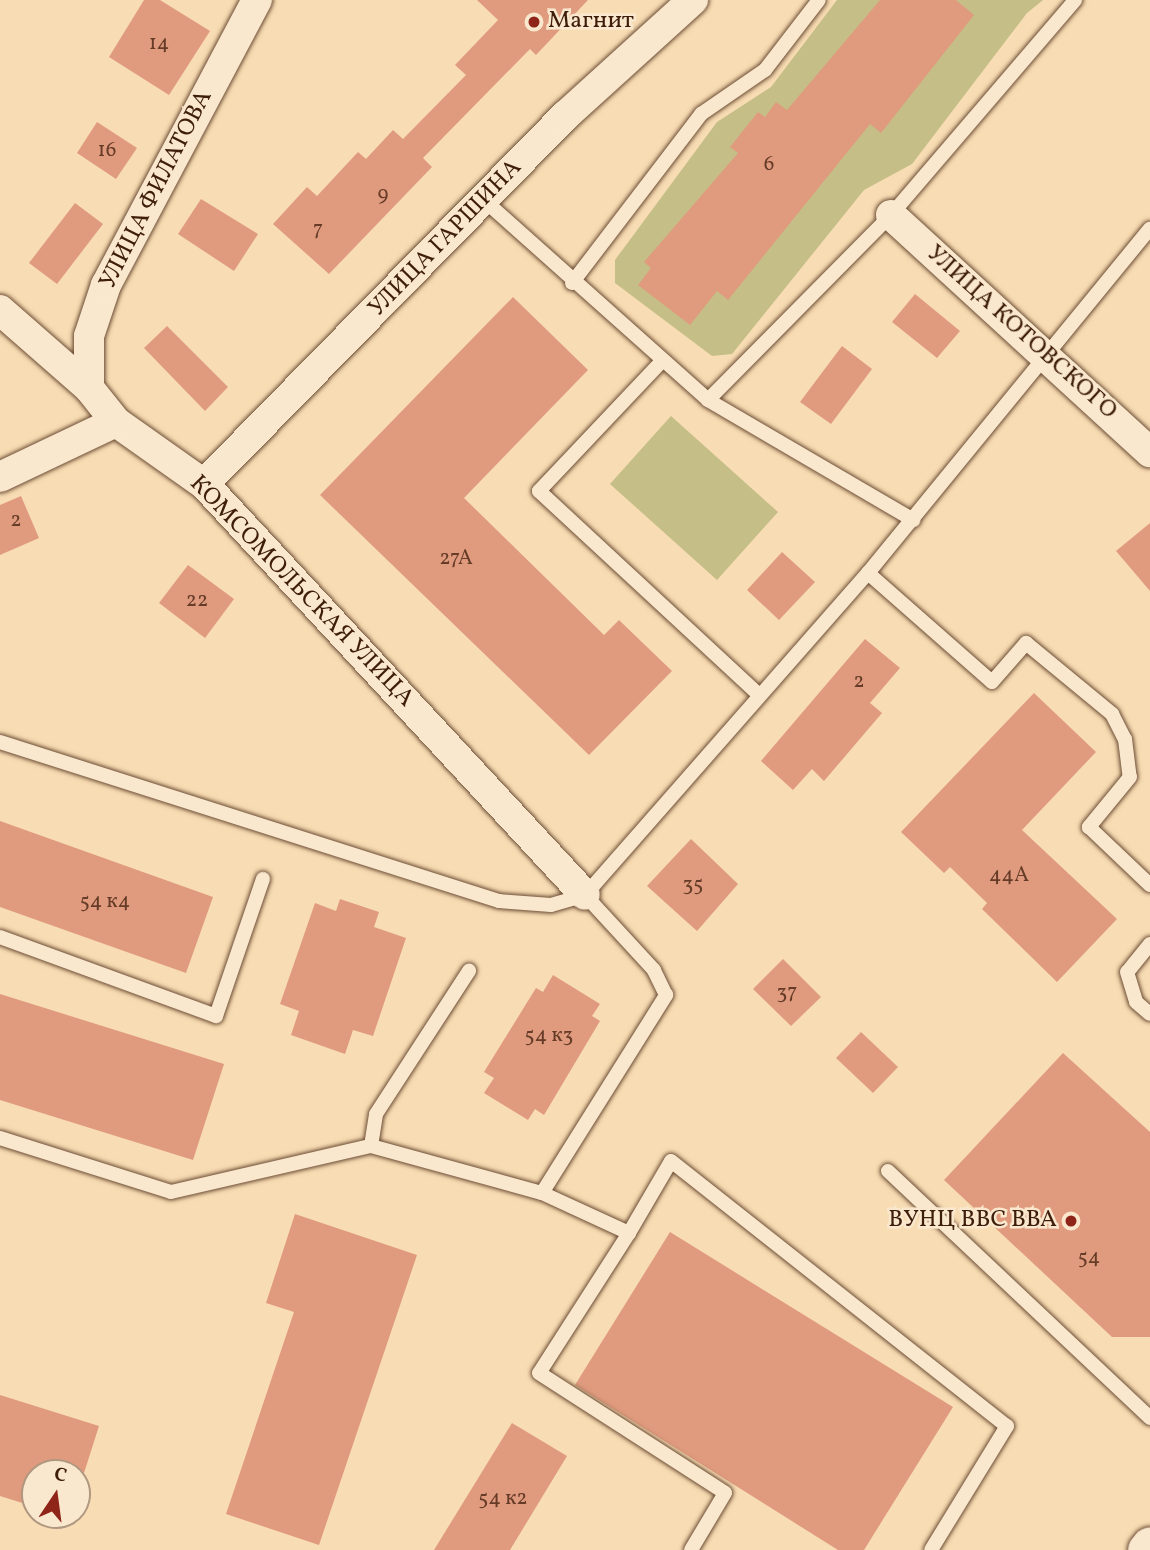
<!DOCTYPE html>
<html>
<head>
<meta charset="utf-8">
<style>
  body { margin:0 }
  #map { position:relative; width:1150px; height:1550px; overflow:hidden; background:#f8dcb3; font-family:Vollkorn,serif }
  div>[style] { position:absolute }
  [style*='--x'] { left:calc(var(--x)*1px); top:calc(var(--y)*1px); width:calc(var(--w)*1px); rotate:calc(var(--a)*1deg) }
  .green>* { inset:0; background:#c5be87 }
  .building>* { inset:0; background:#e09b7e }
  .roads { filter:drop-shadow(0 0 2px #6c4d35) drop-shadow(0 0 2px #6c4d35) }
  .service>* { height:14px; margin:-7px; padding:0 7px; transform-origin:7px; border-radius:7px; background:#fae8ce }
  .minor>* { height:30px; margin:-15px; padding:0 15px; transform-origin:15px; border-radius:15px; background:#fae8ce }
  .tertiary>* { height:37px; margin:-18.5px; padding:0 18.5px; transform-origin:18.5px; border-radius:18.5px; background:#fae8ce }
  .dots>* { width:19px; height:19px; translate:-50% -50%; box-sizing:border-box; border:4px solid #fae8ce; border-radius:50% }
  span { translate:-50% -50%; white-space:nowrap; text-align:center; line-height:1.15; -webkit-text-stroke:5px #fae8ce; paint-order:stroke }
  .number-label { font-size:21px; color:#663c28 }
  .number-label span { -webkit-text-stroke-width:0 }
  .poi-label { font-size:24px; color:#3e1d0b }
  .left { translate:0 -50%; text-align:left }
  .right { translate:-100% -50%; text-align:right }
  .street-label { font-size:24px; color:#3e1d0b }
  .north { position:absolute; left:21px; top:1459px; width:70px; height:70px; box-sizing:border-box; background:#fae8ce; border:2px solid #af9780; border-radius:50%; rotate:13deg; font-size:19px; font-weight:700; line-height:28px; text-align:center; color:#3e1d0b }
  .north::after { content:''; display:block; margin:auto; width:24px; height:32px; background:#8f2418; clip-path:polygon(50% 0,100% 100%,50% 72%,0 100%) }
</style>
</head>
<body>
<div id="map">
  <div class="green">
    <div style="clip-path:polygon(837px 0,1043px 0,1027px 13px,912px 164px,864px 190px,732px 354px,712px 356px,615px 283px,615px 260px,717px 122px,771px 87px)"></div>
    <div style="clip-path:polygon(671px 416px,778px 512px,717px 580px,610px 484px)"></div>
  </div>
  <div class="building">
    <div style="clip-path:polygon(144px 0,160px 0,210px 31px,169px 95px,109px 57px)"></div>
    <div style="clip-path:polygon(477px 0,588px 0,536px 55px,530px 49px,423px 158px,432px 167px,329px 274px,273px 224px,307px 187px,317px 196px,358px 152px,366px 159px,393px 130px,403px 139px,466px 75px,455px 65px,498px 20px)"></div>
    <div style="clip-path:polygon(880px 0,956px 0,974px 15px,881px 133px,870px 124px,728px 300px,717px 291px,690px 325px,638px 285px,651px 268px,644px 262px,738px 153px,730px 147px,758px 112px,765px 117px,776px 102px,787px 110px)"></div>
    <div style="clip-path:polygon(97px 122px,137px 148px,116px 179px,77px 153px)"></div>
    <div style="clip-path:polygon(201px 199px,258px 234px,234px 271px,178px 234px)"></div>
    <div style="clip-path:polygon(75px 203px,103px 224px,57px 284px,29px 263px)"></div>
    <div style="clip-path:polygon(915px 294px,960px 331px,937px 358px,892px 322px)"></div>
    <div style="clip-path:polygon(513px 297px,588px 370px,464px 498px,604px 635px,619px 620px,672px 671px,589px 755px,320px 495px)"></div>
    <div style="clip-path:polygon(167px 326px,228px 387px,205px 411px,144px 348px)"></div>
    <div style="clip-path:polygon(842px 346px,872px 369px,831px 424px,800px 402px)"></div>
    <div style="clip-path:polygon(21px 496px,39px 538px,0 555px,0 505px)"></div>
    <div style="clip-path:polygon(1150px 523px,1150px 591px,1116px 551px)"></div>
    <div style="clip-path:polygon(782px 552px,815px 582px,779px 620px,747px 590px)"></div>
    <div style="clip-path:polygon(188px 565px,234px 599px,205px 638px,159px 603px)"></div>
    <div style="clip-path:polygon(865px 639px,900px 668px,870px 703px,882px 713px,824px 781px,812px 769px,793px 790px,761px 761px)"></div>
    <div style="clip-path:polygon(1034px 693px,1096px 752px,1022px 830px,1117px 919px,1057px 982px,982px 909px,987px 903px,950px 867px,944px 873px,901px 832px)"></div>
    <div style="clip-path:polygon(0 821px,213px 897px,186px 973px,0 907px)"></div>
    <div style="clip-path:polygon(691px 839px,738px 884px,697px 931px,647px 886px)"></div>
    <div style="clip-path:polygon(340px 899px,379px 912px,374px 927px,406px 938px,373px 1036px,353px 1030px,345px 1054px,291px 1035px,299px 1011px,280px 1004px,315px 903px,336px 911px)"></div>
    <div style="clip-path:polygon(783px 959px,821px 997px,791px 1026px,753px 989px)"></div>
    <div style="clip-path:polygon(553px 975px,600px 1004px,592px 1016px,600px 1021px,544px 1115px,535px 1109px,528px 1120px,484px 1093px,494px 1078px,484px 1072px,536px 988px,543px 992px)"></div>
    <div style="clip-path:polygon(0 994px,224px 1064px,193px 1160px,0 1100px)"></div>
    <div style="clip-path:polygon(861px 1032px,898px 1067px,873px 1093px,836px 1058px)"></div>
    <div style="clip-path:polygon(1063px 1053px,1150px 1132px,1150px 1337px,1112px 1337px,944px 1180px)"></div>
    <div style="clip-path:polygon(295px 1214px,417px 1255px,319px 1545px,226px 1514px,294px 1312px,266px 1303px)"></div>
    <div style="clip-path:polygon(670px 1232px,953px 1407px,864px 1550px,838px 1550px,575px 1385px)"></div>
    <div style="clip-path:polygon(0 1395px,99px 1426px,77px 1495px,77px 1473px,35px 1473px,35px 1507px,0 1496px)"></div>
    <div style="clip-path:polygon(512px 1423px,567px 1456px,510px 1550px,434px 1550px)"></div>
  </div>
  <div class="roads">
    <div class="service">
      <div style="--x:485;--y:201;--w:299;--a:41.7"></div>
      <div style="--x:708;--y:400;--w:260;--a:-45.3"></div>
      <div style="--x:891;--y:215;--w:283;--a:-49.4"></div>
      <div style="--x:572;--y:283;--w:213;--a:-52.6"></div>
      <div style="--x:701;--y:114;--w:78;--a:-34.5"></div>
      <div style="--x:765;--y:70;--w:88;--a:-52.4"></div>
      <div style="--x:662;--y:361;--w:179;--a:133.4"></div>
      <div style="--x:539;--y:491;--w:301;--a:42.8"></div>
      <div style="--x:708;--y:400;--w:238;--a:30.3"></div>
      <div style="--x:868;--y:573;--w:165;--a:41.3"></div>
      <div style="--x:992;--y:682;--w:52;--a:-48.9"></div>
      <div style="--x:1026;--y:643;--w:112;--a:39.5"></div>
      <div style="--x:1112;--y:714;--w:28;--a:63"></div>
      <div style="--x:1125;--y:739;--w:38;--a:83"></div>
      <div style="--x:1130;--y:777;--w:65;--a:129.4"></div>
      <div style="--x:1089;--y:827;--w:84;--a:43.6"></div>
      <div style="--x:0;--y:742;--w:524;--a:17.67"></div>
      <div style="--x:499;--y:901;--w:52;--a:4.4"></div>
      <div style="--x:551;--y:905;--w:35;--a:-16"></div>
      <div style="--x:585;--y:895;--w:429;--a:-48.7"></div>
      <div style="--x:868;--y:573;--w:445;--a:-50.7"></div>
      <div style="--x:0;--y:937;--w:230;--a:20.1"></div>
      <div style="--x:216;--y:1016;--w:145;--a:-71.1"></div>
      <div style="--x:1150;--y:944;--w:36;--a:129"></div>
      <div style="--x:1127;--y:972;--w:31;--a:73"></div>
      <div style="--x:1136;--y:1002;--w:18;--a:41"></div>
      <div style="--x:0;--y:1138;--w:179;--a:17.5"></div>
      <div style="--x:171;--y:1192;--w:205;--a:-13"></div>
      <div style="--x:371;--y:1146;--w:177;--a:15.4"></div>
      <div style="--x:542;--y:1193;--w:96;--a:24.7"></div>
      <div style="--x:629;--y:1233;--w:166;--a:122.7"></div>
      <div style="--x:539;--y:1373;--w:221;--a:32.8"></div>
      <div style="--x:725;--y:1493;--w:66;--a:120.8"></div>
      <div style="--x:371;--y:1146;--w:32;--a:-81"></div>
      <div style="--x:376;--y:1114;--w:171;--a:-57"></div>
      <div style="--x:888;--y:1171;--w:360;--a:43.3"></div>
      <div style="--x:542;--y:1193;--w:234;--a:-57.9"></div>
      <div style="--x:666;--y:995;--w:28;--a:-116"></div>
      <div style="--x:654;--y:970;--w:102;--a:-132.6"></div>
      <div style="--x:629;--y:1233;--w:83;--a:-59.7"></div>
      <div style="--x:671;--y:1161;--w:428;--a:38.3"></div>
      <div style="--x:1007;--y:1426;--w:145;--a:121.5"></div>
    </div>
    <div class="minor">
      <div style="--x:891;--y:215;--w:351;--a:42.5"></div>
      <div style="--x:0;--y:310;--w:118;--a:41.2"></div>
      <div style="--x:89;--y:388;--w:43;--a:51.5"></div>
      <div style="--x:116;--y:422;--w:108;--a:35.2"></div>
      <div style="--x:204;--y:484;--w:560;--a:47.17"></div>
      <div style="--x:89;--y:388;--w:52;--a:-90"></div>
      <div style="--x:89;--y:336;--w:54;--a:-71.6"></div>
      <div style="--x:106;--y:285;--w:323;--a:-62.1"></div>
      <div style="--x:0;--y:477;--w:128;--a:-25.4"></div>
      <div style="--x:204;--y:484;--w:516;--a:-45.55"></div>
      <div style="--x:565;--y:116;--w:173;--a:-42.2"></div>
    </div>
    <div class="tertiary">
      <div style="--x:1146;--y:1550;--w:6;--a:-51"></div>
    </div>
  </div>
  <div class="dots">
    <div style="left:534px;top:22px;background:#8f2418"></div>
    <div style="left:1071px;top:1221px;background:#8f2418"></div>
  </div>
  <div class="number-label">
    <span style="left:159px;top:44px">14</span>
    <span style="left:107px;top:151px">16</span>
    <span style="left:769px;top:165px">6</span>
    <span style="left:383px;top:195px">9</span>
    <span style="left:318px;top:230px">7</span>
    <span style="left:16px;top:521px">2</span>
    <span style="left:456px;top:559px">27А</span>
    <span style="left:197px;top:601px">22</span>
    <span style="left:859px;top:682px">2</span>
    <span style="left:1009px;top:876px">44А</span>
    <span style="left:693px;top:885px">35</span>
    <span style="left:105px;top:902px">54 к4</span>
    <span style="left:787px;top:993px">37</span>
    <span style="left:549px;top:1036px">54 к3</span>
    <span style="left:1089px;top:1258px">54</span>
    <span style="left:503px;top:1499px">54 к2</span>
  </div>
  <div class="poi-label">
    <span class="left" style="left:548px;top:22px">Магнит</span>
    <span class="right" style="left:1057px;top:1221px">ВУНЦ ВВС ВВА</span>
  </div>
  <div class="street-label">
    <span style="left:157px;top:190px;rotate:-63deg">УЛИЦА ФИЛАТОВА</span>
    <span style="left:446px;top:239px;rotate:-46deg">УЛИЦА ГАРШИНА</span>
    <span style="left:1021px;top:333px;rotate:42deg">УЛИЦА КОТОВСКОГО</span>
    <span style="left:301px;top:592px;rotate:46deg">КОМСОМОЛЬСКАЯ УЛИЦА</span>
  </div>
  <div class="north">С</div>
</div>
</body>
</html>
